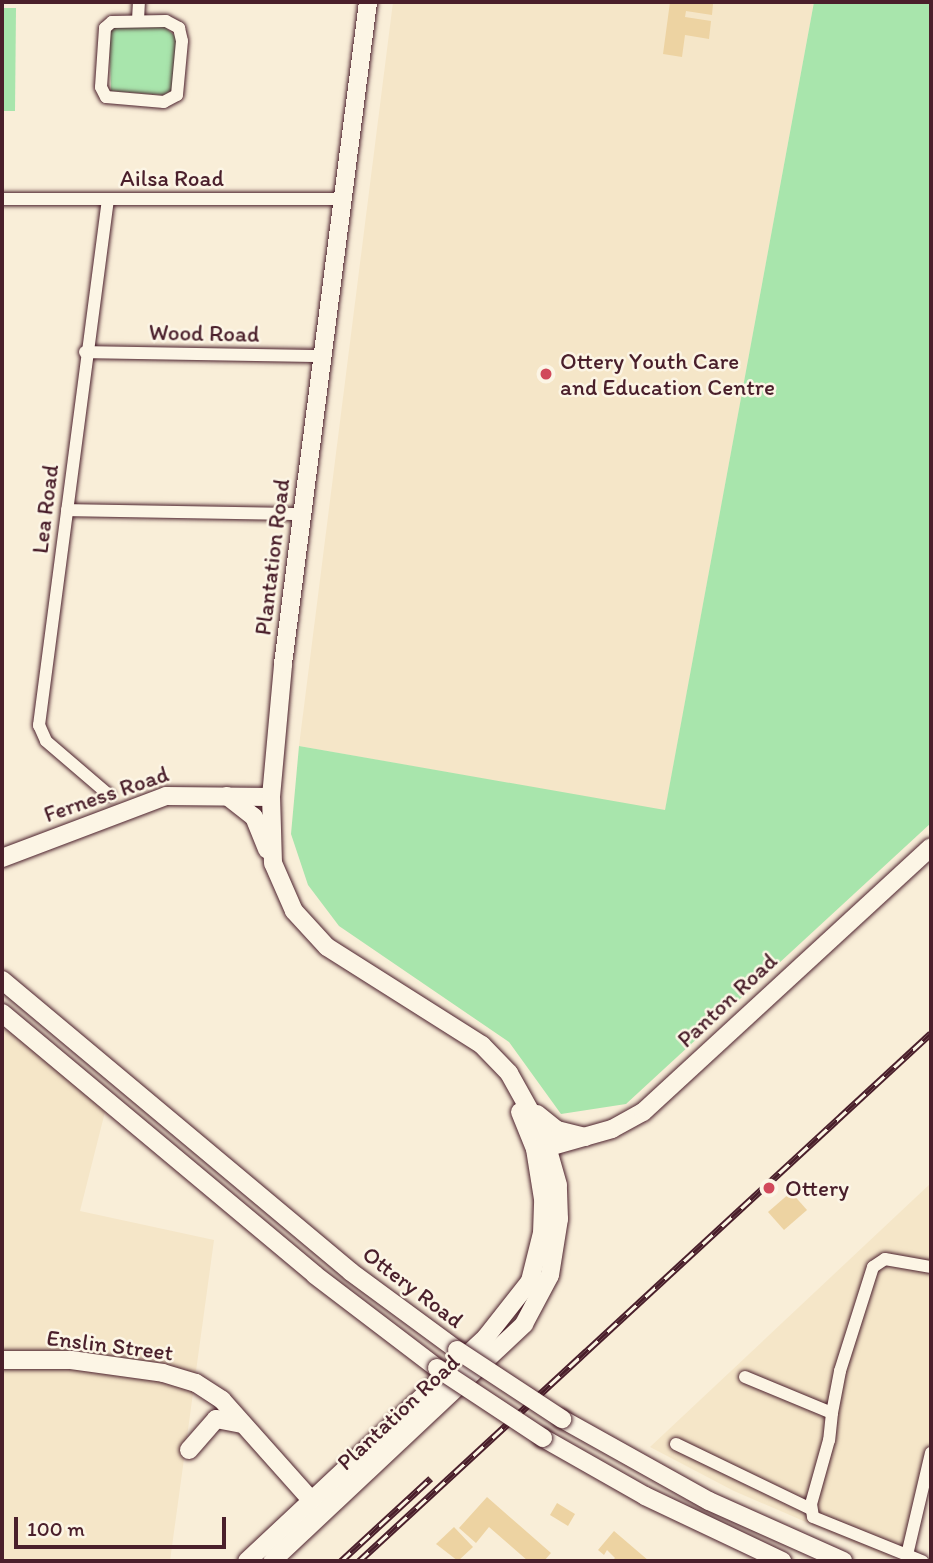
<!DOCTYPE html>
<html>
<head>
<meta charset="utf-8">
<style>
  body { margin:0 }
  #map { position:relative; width:933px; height:1563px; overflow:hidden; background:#f9eed8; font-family:Itim,sans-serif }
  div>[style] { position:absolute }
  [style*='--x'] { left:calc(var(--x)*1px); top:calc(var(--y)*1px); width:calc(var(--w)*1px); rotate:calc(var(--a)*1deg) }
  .built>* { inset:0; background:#f5e6c8 }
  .green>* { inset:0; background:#a8e5ac }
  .building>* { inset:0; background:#edd3a2 }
  .roads { filter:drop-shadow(0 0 2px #4a1f2b) drop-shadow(0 0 2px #4a1f2b) }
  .street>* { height:12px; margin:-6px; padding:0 6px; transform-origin:6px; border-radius:6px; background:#fcf5e5 }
  .secondary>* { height:18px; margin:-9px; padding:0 9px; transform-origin:9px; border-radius:9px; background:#fcf5e5 }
  .rail>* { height:7px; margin-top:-3.5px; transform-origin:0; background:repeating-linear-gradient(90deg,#fcf5e5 0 13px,#4a1f2b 0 26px); box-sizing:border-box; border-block:2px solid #4a1f2b }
  .bridges { filter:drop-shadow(0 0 2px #4a1f2b) drop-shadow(0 0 2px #4a1f2b) }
  .secondary-bridge>* { height:18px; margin:-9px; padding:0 9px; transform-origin:9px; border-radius:9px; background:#fcf5e5 }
  .dots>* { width:19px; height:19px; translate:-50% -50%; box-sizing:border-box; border:4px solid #fcf5e5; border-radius:50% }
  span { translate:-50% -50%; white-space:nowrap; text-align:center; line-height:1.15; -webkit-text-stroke:5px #fcf5e5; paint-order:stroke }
  .street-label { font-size:23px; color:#4a1f2b }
  .poi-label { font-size:23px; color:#4a1f2b }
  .left { translate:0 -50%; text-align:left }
  .frame { position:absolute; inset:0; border:4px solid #4a1f2b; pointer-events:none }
  .scale { position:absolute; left:14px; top:1517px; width:212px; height:32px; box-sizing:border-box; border:4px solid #4a1f2b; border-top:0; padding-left:9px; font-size:21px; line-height:24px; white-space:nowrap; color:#4a1f2b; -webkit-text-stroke:5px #fcf5e5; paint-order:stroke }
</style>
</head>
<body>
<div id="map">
  <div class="built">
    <div style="clip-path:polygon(393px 2px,814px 2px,665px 811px,299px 746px)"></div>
    <div style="clip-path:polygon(2px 1029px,30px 1037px,108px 1100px,80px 1211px,214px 1240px,170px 1561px,2px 1561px)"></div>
    <div style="clip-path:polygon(931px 1183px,931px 1453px,907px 1555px,887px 1557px,734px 1491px,650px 1447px)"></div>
  </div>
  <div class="green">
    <div style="clip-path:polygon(814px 2px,931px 2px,931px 823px,626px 1104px,561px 1114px,509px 1042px,339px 926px,308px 885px,291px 834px,299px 746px,665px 810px)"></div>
    <div style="clip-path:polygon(2px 8px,16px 8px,15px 111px,2px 111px)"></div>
    <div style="clip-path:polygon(163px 25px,177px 38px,173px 90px,163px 95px,111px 91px,109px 32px,115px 27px)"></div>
  </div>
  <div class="building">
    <div style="clip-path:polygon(670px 2px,713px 4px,712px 15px,686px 11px,685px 17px,711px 21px,709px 39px,685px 35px,682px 57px,663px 54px)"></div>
    <div style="clip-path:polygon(791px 1192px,807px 1210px,784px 1230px,768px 1212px)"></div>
    <div style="clip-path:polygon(487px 1497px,551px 1553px,544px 1561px,528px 1561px,489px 1527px,476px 1543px,459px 1528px)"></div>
    <div style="clip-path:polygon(557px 1503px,575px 1514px,568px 1526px,550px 1515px)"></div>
    <div style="clip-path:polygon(454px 1527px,473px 1547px,458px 1561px,436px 1544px)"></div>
    <div style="clip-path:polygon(614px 1531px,649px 1561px,612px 1561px,615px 1558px,607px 1550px,604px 1555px,598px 1550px)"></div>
  </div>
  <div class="roads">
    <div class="street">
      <div style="--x:138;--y:20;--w:18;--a:-87"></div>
      <div style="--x:166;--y:21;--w:15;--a:28"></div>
      <div style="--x:179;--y:28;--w:13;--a:77"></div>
      <div style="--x:182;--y:41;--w:54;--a:95.3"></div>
      <div style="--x:177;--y:95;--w:15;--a:152"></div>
      <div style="--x:164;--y:102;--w:58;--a:-175.1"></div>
      <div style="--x:106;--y:97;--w:11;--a:-117"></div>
      <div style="--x:101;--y:87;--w:59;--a:-86.1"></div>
      <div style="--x:105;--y:28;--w:9;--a:-41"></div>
      <div style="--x:112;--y:22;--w:54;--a:-1.1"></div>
      <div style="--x:2;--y:199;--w:341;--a:0"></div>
      <div style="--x:108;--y:199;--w:531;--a:97.47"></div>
      <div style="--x:39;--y:725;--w:17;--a:66"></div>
      <div style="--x:46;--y:741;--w:83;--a:40.6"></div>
      <div style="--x:85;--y:352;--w:238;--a:1"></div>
      <div style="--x:67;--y:510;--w:235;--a:1"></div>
      <div style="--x:745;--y:1377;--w:94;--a:22.5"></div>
      <div style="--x:832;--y:1413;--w:27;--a:96"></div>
      <div style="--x:829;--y:1440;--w:66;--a:105.7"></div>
      <div style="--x:811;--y:1504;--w:13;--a:81"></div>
      <div style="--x:813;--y:1517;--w:118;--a:22"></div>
      <div style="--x:832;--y:1413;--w:43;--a:-79.2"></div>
      <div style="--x:840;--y:1371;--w:109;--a:-72.4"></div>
      <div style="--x:873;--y:1267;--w:14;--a:-34"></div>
      <div style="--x:885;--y:1259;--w:47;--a:9.9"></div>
      <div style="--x:676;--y:1444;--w:150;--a:25.7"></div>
      <div style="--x:907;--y:1555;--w:105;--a:-76.8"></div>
    </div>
    <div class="secondary">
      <div style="--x:227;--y:796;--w:34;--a:38"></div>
      <div style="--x:254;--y:817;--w:35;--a:68"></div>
      <div style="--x:2;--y:858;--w:175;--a:-20.7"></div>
      <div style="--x:166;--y:796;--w:105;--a:0.5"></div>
      <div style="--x:2;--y:980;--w:455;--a:39.9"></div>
      <div style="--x:351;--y:1272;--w:132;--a:36.3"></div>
      <div style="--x:2;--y:1013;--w:408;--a:39.9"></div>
      <div style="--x:315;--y:1275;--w:153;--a:37.3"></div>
      <div style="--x:537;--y:1114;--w:26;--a:39"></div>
      <div style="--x:557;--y:1130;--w:29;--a:14"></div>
      <div style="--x:538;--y:1150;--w:77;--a:-15.8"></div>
      <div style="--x:612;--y:1129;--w:35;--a:-29"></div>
      <div style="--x:643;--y:1112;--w:391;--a:-42.6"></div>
      <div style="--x:2;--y:1360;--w:69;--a:0"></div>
      <div style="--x:71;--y:1360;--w:93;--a:8"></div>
      <div style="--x:163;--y:1373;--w:34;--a:17"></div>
      <div style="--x:196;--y:1383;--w:31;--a:33"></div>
      <div style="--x:222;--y:1400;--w:147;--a:48.3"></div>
      <div style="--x:562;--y:1419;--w:168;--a:29.2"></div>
      <div style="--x:709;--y:1501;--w:147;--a:24.1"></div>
      <div style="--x:543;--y:1438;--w:117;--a:29.6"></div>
      <div style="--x:645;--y:1496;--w:152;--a:25.4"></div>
      <div style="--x:189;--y:1450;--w:41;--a:-48.9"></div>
      <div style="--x:216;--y:1419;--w:25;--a:11"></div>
      <div style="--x:247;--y:1561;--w:328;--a:-43.1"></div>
      <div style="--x:486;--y:1337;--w:71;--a:-51.8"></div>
      <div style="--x:530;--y:1281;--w:49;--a:-76"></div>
      <div style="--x:542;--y:1233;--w:34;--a:-88"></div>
      <div style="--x:543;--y:1199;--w:51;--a:-99.1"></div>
      <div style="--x:535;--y:1149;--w:40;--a:-112"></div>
      <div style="--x:272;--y:1561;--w:346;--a:-43.2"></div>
      <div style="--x:524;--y:1324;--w:55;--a:-62"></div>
      <div style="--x:550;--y:1275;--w:57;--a:-80.9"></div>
      <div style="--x:559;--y:1219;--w:34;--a:-92"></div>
      <div style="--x:558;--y:1185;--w:51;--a:-105.9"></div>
      <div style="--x:544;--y:1136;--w:72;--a:-119.1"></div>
      <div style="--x:509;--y:1073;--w:39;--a:-134"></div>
      <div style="--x:482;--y:1045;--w:183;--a:-147.7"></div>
      <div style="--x:327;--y:947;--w:49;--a:-132.5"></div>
      <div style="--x:294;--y:911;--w:52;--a:-113.6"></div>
      <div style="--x:273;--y:863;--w:66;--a:-91.7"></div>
      <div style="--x:271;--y:797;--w:134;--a:-84.8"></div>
      <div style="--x:283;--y:664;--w:667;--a:-82.68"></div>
    </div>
  </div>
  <div class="rail">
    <div style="--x:341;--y:1561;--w:122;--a:-42.7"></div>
    <div style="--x:359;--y:1561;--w:778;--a:-42.71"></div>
  </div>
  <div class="bridges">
    <div class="secondary-bridge">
      <div style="--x:457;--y:1350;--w:126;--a:33.3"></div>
      <div style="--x:437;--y:1368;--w:127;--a:33.4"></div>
    </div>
  </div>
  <div class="dots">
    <div style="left:546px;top:374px;background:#d1495b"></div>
    <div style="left:769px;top:1188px;background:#d1495b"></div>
  </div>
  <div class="street-label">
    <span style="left:172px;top:178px">Ailsa Road</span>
    <span style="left:204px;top:333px;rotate:1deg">Wood Road</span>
    <span style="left:45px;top:509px;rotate:-83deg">Lea Road</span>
    <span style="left:272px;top:557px;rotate:-83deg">Plantation Road</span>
    <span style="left:106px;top:794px;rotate:-19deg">Ferness Road</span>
    <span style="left:727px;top:1000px;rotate:-43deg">Panton Road</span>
    <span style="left:413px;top:1287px;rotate:37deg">Ottery Road</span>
    <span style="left:110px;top:1345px;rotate:7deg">Enslin Street</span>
    <span style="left:398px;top:1412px;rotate:-43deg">Plantation Road</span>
  </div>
  <div class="poi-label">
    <span class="left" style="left:560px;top:374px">Ottery Youth Care<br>and Education Centre</span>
    <span class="left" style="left:785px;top:1188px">Ottery</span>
  </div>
  <div class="frame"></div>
  <div class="scale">100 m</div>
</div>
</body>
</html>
